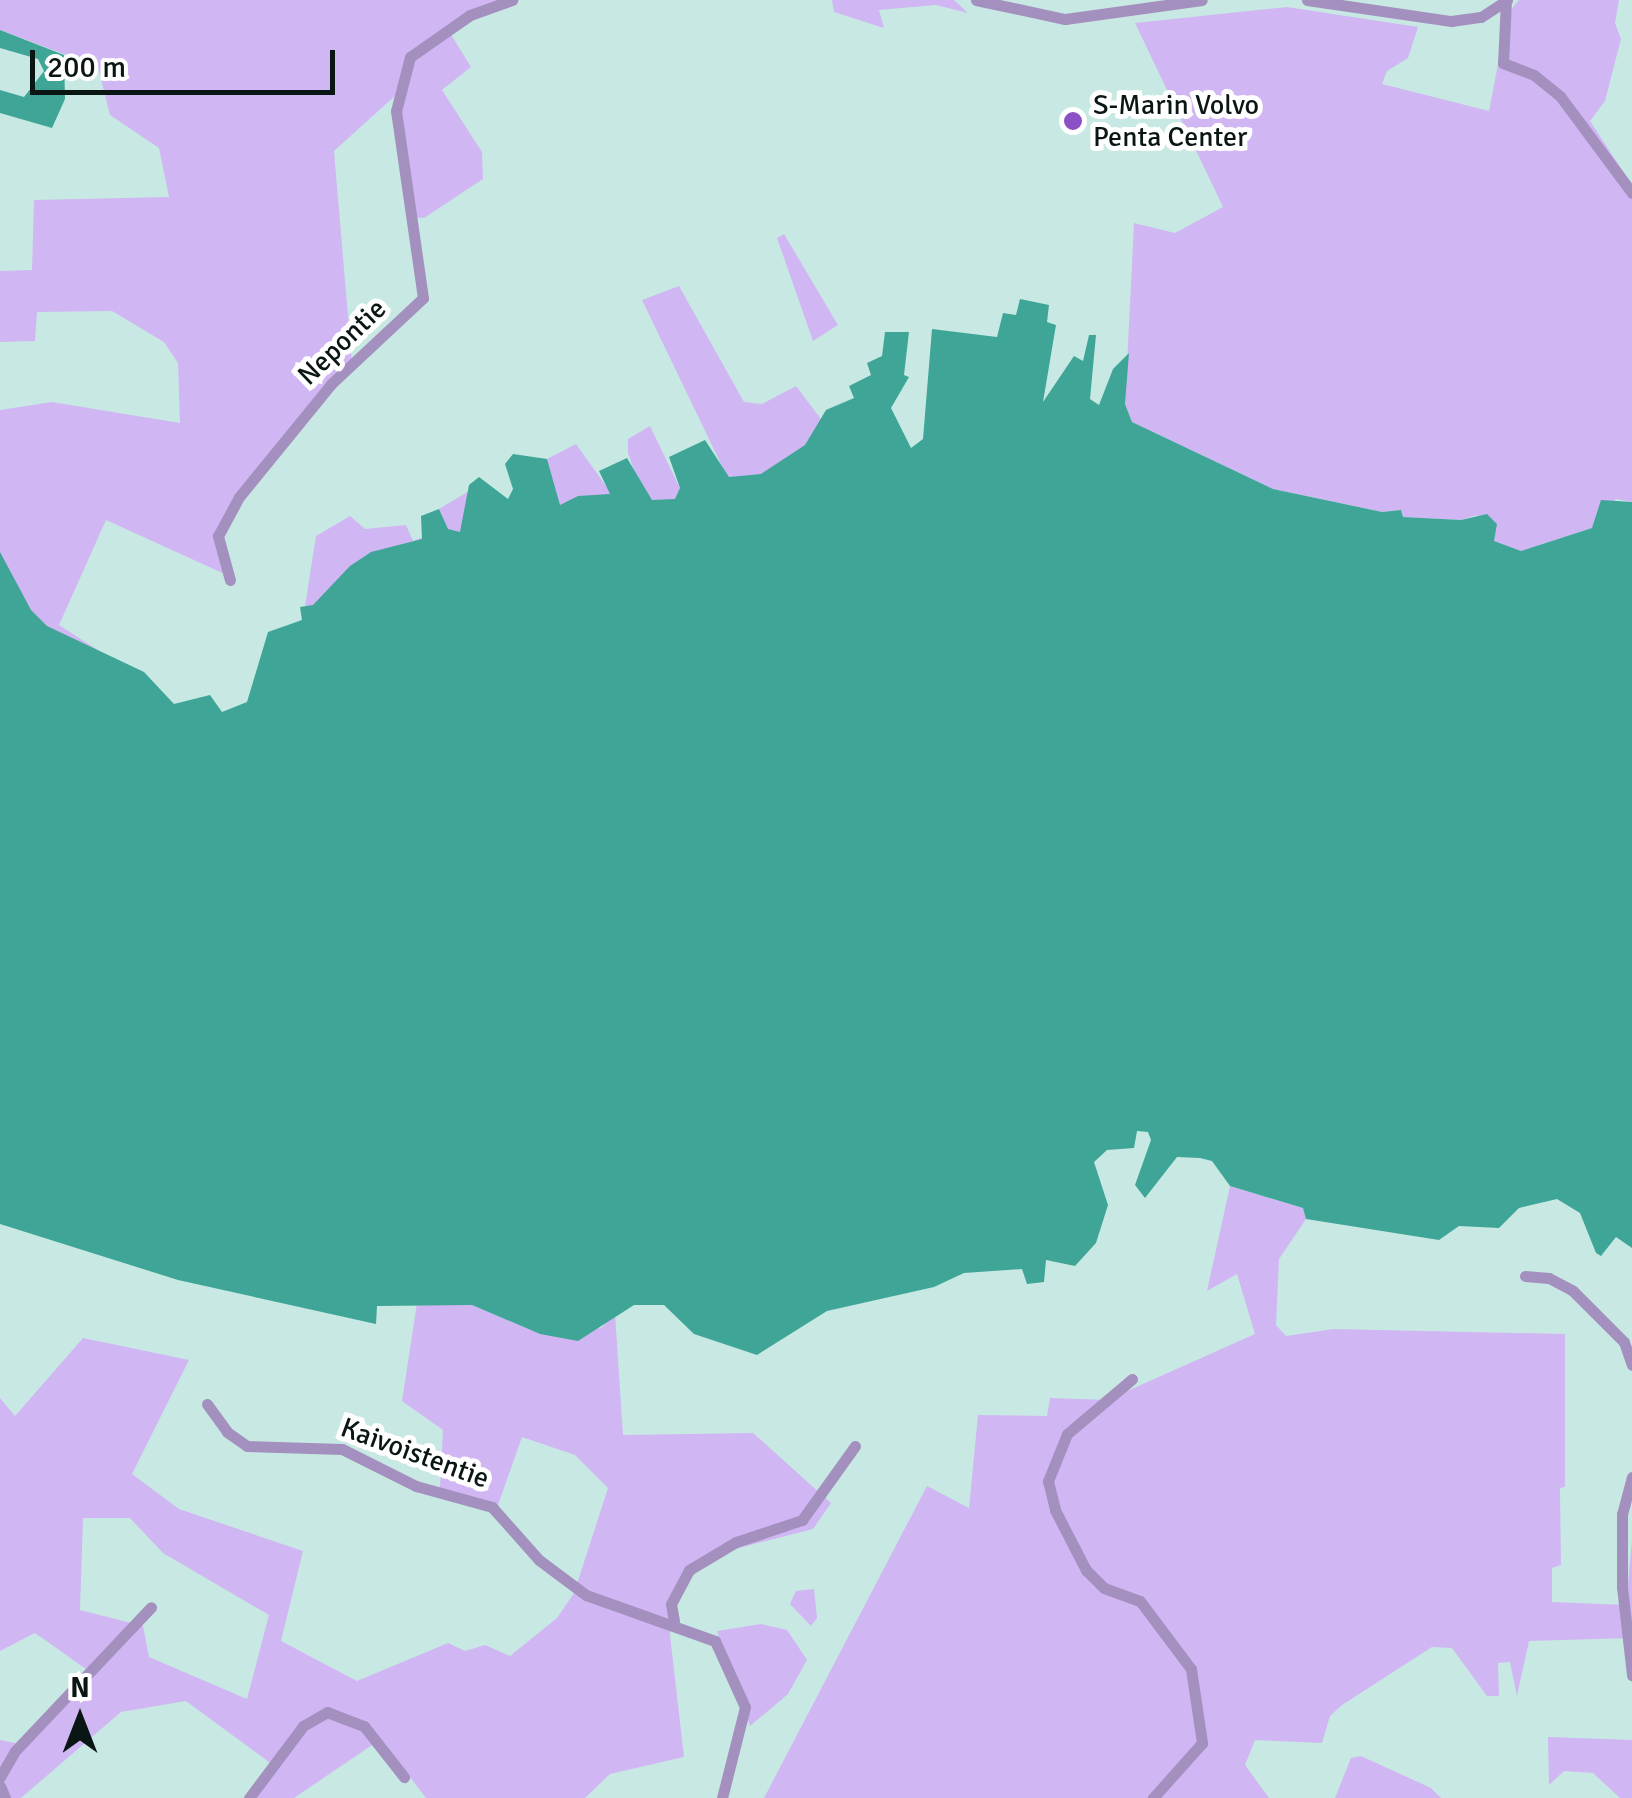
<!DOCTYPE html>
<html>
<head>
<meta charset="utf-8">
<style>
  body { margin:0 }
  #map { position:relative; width:1632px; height:1798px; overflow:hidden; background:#c8e9e3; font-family:Signika,sans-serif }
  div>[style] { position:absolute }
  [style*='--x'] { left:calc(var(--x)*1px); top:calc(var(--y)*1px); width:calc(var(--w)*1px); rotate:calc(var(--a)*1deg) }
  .green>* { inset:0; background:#d1b6f4 }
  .water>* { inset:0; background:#3ea597 }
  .minor>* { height:11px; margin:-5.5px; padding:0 5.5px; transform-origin:5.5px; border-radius:5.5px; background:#a490be }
  .dots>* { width:28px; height:28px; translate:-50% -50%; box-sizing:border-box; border:5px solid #fff; border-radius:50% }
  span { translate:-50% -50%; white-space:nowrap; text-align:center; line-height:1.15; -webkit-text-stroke:10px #fff; paint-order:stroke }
  .poi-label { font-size:28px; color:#0a1614 }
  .left { translate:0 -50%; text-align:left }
  .street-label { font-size:28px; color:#0a1614 }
  .north { position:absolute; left:30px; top:1668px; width:100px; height:100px; -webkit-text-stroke:8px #fff; paint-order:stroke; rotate:0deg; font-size:28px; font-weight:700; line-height:40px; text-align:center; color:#0a1614 }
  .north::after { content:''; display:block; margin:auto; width:35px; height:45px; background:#0a1614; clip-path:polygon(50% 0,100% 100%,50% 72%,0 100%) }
  .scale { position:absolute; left:30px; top:50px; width:305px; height:45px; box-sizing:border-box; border:5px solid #0a1614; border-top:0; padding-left:12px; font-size:30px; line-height:35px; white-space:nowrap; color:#0a1614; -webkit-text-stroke:8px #fff; paint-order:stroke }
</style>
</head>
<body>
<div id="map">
  <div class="green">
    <div style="clip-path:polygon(0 0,512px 0,447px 28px,471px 67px,442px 90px,482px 152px,483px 179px,424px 218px,411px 217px,396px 95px,334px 151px,352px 363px,222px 525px,229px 576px,106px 520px,59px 625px,124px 667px,0 613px,0 410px,52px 402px,180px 423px,178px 363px,164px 342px,112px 311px,37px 312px,35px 341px,0 342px,0 271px,32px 270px,34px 200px,169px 197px,159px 148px,110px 115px,98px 67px,0 30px)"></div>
    <div style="clip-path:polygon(832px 0,954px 0,968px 13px,936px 5px,879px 10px,884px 28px,834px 12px)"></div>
    <div style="clip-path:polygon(1519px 0,1619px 0,1615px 23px,1621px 39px,1605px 101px,1590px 121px,1632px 185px,1632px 502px,1616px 499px,1592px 528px,1521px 551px,1493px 541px,1477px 515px,1461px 520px,1403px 517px,1401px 510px,1382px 512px,1273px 489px,1132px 422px,1125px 404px,1134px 223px,1175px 233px,1223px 207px,1135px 23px,1287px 7px,1418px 27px,1408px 58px,1387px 71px,1382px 84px,1489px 111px,1508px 13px)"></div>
    <div style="clip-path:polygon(784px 234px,838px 325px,813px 341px,777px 238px)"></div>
    <div style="clip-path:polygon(679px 286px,744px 402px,762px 404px,796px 386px,839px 443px,735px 493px,642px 300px)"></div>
    <div style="clip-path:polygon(650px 426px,688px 505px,669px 525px,639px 484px,628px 453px,628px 439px)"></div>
    <div style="clip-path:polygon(576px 444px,611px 493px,622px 520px,559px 505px,547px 459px)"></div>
    <div style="clip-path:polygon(469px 491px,472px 517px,452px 544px,439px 509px)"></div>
    <div style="clip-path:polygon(350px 516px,365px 529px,406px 525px,413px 541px,425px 536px,424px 525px,433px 541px,311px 618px,290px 626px,303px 619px,316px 536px)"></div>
    <div style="clip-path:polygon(1230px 1186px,1303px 1208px,1306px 1219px,1279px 1259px,1276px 1325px,1286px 1336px,1334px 1329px,1565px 1334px,1565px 1487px,1560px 1488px,1561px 1565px,1552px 1568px,1552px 1602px,1626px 1605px,1632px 1540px,1632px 1638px,1529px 1641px,1517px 1696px,1510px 1662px,1498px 1663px,1499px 1696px,1487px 1696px,1452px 1648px,1432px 1647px,1342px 1705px,1330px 1716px,1322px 1743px,1255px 1740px,1245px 1765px,1269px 1798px,764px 1798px,927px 1486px,969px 1508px,978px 1415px,1047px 1416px,1050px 1398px,1107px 1400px,1255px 1334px,1237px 1274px,1207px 1291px)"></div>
    <div style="clip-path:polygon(evenodd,417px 1303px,472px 1305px,540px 1334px,601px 1328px,615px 1314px,623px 1435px,753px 1433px,831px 1503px,813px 1529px,727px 1551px,694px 1572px,672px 1611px,670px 1635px,684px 1757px,610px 1774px,585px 1798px,426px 1798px,381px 1739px,294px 1798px,255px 1798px,277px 1768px,186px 1701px,121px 1712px,21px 1798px,0 1798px,0 1740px,25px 1745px,93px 1674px,35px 1633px,0 1651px,0 1398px,15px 1416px,83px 1338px,189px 1360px,132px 1474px,179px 1509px,303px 1551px,281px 1641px,357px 1681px,448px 1643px,465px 1651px,485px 1645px,510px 1656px,557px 1618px,574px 1593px,608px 1488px,575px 1455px,522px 1437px,498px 1505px,440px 1488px,443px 1430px,402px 1401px,417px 1303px,83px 1518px,130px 1518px,163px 1553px,269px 1615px,247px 1699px,149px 1657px,143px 1626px,80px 1610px,83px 1518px)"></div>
    <div style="clip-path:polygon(814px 1589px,817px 1618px,811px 1626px,790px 1604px,796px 1591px)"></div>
    <div style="clip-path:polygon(761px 1624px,787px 1630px,807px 1660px,788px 1694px,750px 1726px,717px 1631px)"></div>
    <div style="clip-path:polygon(1548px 1737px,1632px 1740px,1632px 1798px,1620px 1798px,1593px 1773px,1564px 1771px,1549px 1785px)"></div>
    <div style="clip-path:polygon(1361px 1756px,1431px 1788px,1441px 1798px,1335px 1798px,1351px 1758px)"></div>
  </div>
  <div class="water">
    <div style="clip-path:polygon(0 30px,64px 55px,65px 99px,52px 128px,0 113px,0 90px,24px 97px,44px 71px,38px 59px,0 48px)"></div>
    <div style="clip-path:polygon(1020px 299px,1049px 305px,1047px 322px,1056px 325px,1043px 402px,1074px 356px,1083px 361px,1089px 335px,1096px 335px,1090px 399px,1099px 405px,1113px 369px,1129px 353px,1125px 404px,1132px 422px,1273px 489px,1382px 512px,1401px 510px,1403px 517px,1461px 520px,1487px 514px,1497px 524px,1494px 541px,1521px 551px,1592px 528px,1601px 500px,1632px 502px,1632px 1248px,1616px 1237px,1601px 1256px,1596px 1253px,1580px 1213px,1557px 1199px,1519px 1208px,1499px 1228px,1459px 1226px,1439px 1240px,1306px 1219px,1303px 1208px,1230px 1186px,1212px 1161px,1200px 1158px,1177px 1157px,1145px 1198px,1135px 1185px,1151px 1140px,1148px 1132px,1137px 1131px,1134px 1148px,1107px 1150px,1094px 1162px,1108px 1205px,1096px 1243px,1075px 1266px,1046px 1260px,1044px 1282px,1027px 1284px,1022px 1269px,964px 1273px,934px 1287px,827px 1311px,757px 1355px,694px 1334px,664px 1305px,634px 1305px,578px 1341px,540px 1334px,472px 1305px,377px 1306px,376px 1324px,178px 1280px,0 1224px,0 552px,31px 610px,47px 626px,144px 672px,174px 704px,210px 695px,222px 712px,247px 702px,268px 632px,302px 620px,300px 607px,313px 605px,350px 566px,371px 552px,422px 539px,421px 516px,439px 509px,448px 529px,460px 532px,469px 485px,479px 477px,508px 499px,513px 489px,505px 464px,513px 454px,547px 459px,560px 505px,578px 496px,610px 494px,599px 471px,627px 458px,652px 500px,675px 499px,680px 488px,669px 457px,705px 440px,729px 477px,761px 474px,805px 445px,826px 410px,854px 398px,849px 386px,871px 375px,867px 363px,882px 356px,885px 332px,909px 332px,904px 375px,909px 377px,891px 408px,911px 448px,923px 439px,932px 329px,997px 337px,1003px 313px,1016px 315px)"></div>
  </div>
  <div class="minor">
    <div style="--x:976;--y:0;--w:91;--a:12.1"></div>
    <div style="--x:1065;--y:19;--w:138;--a:-7.9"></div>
    <div style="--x:1307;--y:0;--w:146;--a:8.3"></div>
    <div style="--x:1451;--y:21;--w:30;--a:-8"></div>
    <div style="--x:1481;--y:17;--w:31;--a:-33"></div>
    <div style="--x:1506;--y:0;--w:63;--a:92.7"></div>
    <div style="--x:1503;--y:63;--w:33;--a:21"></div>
    <div style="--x:1534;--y:75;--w:33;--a:39"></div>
    <div style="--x:1560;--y:96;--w:121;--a:53.4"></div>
    <div style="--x:230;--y:580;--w:46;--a:-105.3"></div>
    <div style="--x:218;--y:536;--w:44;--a:-61.7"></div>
    <div style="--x:239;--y:497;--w:146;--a:-50.8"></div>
    <div style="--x:331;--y:384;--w:126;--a:-43.1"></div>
    <div style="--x:423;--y:298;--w:189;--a:-98.2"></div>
    <div style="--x:396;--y:111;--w:56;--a:-75.5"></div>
    <div style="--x:410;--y:57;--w:73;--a:-35"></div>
    <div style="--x:470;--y:15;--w:45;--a:-19.7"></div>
    <div style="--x:1525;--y:1276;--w:24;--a:5"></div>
    <div style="--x:1549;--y:1278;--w:27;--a:28"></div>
    <div style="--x:1573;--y:1291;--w:72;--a:45"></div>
    <div style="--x:1624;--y:1342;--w:24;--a:71"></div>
    <div style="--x:1132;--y:1379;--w:85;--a:139.8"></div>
    <div style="--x:1067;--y:1434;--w:51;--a:112"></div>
    <div style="--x:1048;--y:1481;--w:30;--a:76"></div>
    <div style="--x:1055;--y:1510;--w:68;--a:62.7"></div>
    <div style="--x:1086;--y:1570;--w:25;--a:45"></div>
    <div style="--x:1104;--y:1588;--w:38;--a:20"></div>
    <div style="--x:1140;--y:1601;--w:85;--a:53.1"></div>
    <div style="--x:1191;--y:1669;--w:75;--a:81.5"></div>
    <div style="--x:1202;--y:1743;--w:74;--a:131.7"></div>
    <div style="--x:207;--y:1404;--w:34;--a:54"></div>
    <div style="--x:227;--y:1432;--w:24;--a:35"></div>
    <div style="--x:247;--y:1446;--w:95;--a:1.8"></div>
    <div style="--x:342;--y:1449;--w:83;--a:26.6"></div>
    <div style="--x:416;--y:1486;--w:79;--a:15.4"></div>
    <div style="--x:492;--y:1507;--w:71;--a:48.4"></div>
    <div style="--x:539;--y:1560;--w:59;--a:36.7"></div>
    <div style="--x:586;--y:1595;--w:137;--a:19.6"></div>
    <div style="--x:715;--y:1641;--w:72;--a:65.6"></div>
    <div style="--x:745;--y:1707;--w:94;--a:104.2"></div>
    <div style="--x:1632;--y:1477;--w:38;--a:105"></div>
    <div style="--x:1622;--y:1514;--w:73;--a:90"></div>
    <div style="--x:1622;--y:1587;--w:89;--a:83.5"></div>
    <div style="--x:674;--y:1621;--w:17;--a:-100"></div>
    <div style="--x:671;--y:1604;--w:38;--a:-62"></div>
    <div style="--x:689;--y:1570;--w:55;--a:-30.8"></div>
    <div style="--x:736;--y:1542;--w:70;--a:-18.4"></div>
    <div style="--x:802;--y:1520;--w:91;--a:-54.4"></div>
    <div style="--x:0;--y:1777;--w:30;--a:-60"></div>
    <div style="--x:15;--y:1751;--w:198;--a:-46.6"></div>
    <div style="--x:0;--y:1786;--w:13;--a:67"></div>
    <div style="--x:249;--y:1798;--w:90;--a:-53.1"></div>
    <div style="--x:303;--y:1726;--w:28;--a:-30"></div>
    <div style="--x:327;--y:1712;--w:40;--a:21"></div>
    <div style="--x:364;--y:1726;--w:65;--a:51.9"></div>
  </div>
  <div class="dots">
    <div style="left:1073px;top:121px;background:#8b4fc6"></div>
  </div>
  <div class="poi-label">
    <span class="left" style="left:1093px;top:121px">S-Marin Volvo<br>Penta Center</span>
  </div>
  <div class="street-label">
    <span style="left:342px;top:342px;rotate:-44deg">Nepontie</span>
    <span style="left:415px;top:1453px;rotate:20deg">Kaivoistentie</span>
  </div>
  <div class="north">N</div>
  <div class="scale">200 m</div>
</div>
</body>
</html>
